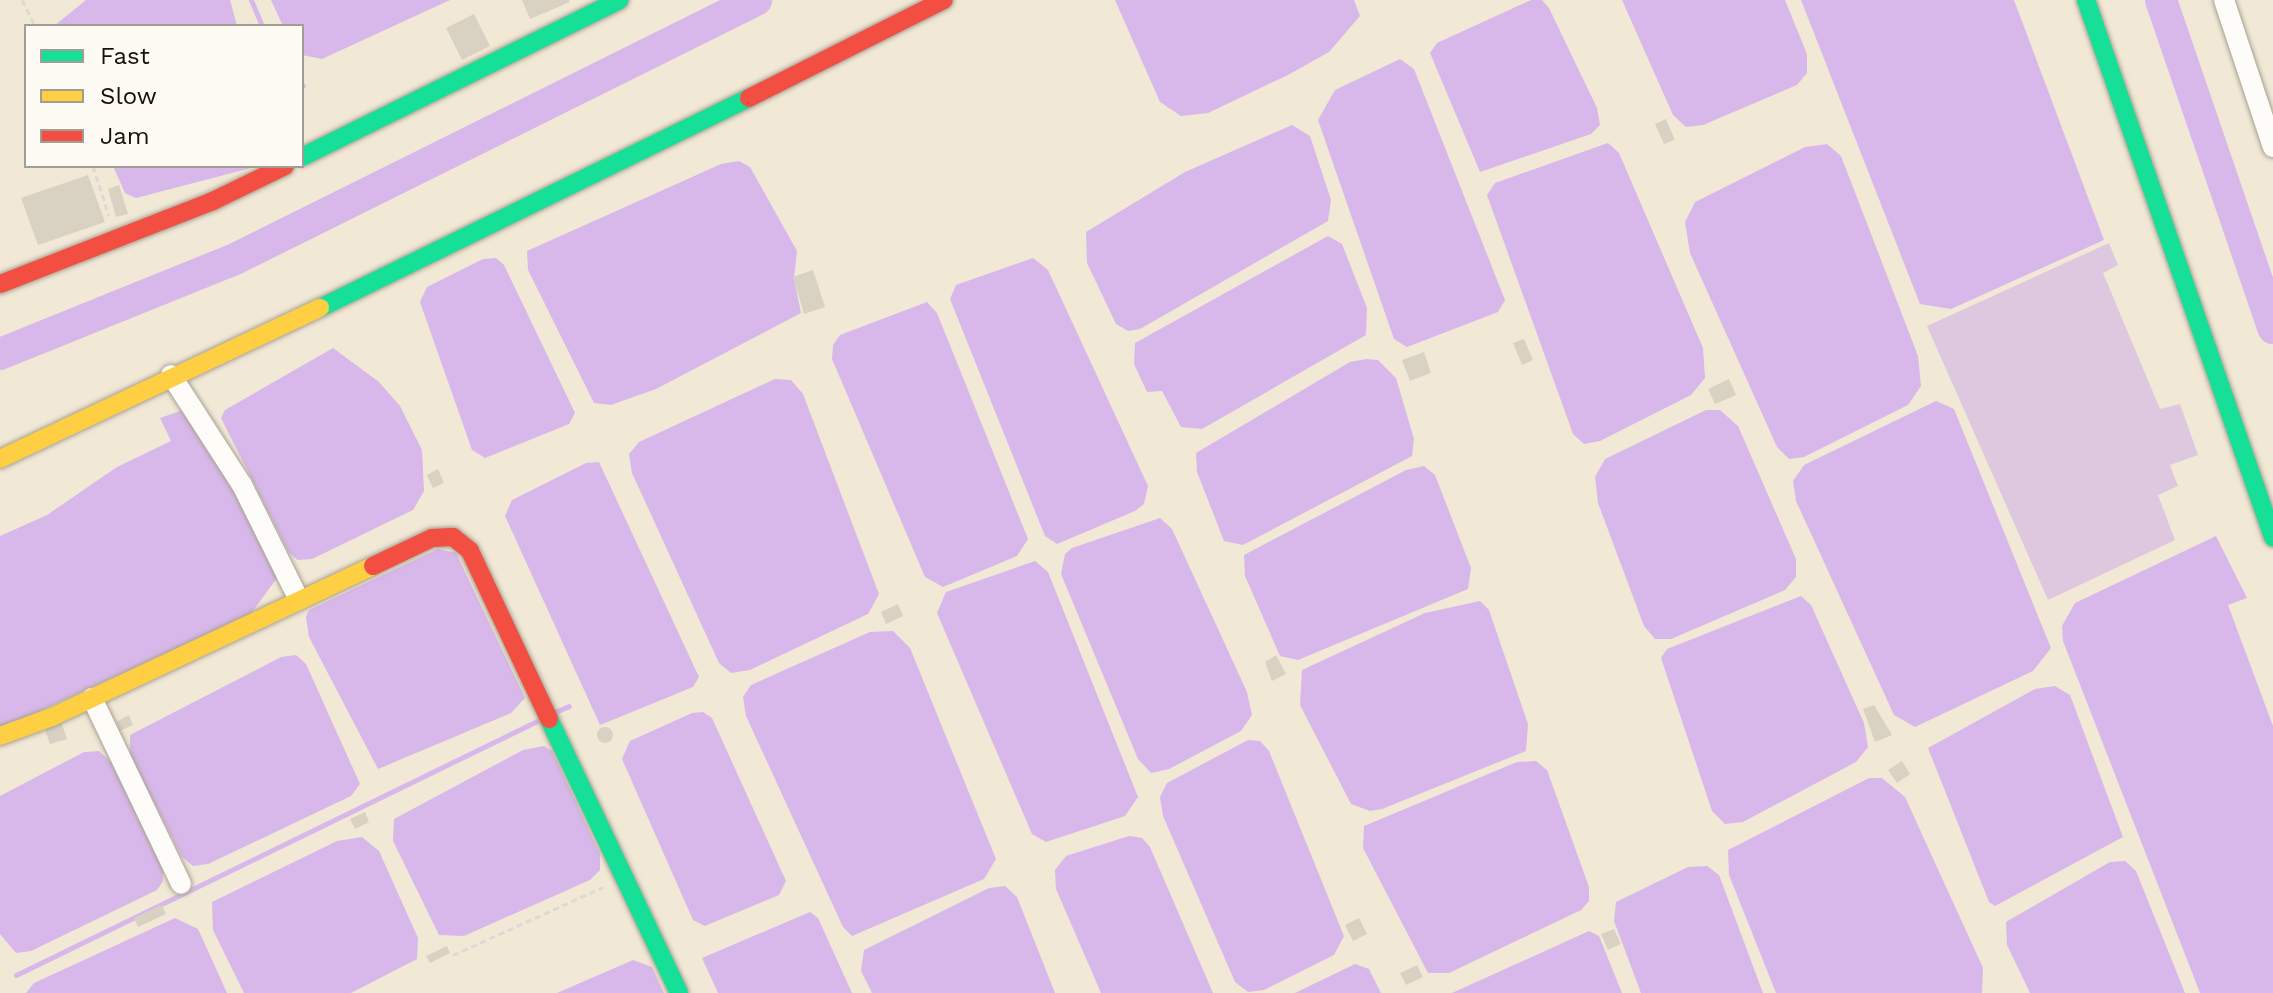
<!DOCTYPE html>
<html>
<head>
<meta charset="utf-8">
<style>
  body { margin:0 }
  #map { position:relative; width:2273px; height:993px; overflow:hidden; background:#f1e8d6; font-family:"Work Sans",sans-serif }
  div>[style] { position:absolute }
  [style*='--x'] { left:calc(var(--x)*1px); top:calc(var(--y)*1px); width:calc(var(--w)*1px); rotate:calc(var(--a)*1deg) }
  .green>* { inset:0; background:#ddc8e0 }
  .water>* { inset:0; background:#d8b8ea }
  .stream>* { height:5px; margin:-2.5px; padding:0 2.5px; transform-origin:2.5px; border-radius:2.5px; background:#d8b8ea }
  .river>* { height:32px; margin:-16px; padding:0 16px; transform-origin:16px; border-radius:16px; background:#d8b8ea }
  .building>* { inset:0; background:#d9d2c3 }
  .round { border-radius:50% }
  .path>* { height:3px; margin-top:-1.5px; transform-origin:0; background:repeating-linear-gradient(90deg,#dddad5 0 6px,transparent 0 10px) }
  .roads { filter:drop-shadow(0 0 2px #a8a193) drop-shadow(0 0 2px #a8a193) }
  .street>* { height:20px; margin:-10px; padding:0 10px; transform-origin:10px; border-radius:10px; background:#fdfcf9 }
  .fast>* { height:18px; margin:-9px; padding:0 9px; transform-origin:9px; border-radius:9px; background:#16e098 }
  .slow>* { height:18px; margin:-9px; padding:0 9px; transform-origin:9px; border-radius:9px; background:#ffcf43 }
  .jam>* { height:18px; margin:-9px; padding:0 9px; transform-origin:9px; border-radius:9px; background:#f24e42 }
  span { translate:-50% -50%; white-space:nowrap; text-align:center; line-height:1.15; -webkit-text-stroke:6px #fefaf4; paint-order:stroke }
  .legend { position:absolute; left:24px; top:24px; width:280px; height:144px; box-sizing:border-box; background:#fefaf4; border:2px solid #a29d95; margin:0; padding:10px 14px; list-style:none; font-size:24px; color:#171106 }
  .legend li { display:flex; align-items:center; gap:16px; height:40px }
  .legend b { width:40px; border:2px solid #a29d95 }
</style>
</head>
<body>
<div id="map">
  <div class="green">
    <div style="clip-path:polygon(2109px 243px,2118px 265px,2103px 273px,2160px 409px,2180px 404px,2198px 455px,2170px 465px,2178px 486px,2158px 495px,2175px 540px,2048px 600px,1927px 326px)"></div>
  </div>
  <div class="water">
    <div style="clip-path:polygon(86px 0,230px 0,237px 26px,54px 26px)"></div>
    <div style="clip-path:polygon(271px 0,450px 0,322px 59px,302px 55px,302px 26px,283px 26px)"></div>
    <div style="clip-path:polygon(1115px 0,1354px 0,1360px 16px,1329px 52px,1288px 75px,1208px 113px,1181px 116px,1160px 102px)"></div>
    <div style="clip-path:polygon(1531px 0,1542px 0,1549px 8px,1597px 108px,1600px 125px,1591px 134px,1480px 172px,1430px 53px,1437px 43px)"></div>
    <div style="clip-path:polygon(1622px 0,1785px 0,1807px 54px,1807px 73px,1797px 85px,1703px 125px,1686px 127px,1673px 115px)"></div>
    <div style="clip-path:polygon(1801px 0,2014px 0,2104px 240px,1951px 309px,1920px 304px)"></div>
    <div style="clip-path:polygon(1400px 59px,1414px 69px,1505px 300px,1498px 312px,1407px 347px,1394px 339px,1318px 120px,1335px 90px)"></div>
    <div style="clip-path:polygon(1292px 125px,1310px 136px,1331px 200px,1328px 221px,1140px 329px,1128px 331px,1116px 324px,1087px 263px,1086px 232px,1185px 172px)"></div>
    <div style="clip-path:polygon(1608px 143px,1619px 153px,1703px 348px,1705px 378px,1691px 395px,1600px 441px,1584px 444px,1573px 434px,1487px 195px,1495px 183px)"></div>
    <div style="clip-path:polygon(1827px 144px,1841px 156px,1918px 356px,1921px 386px,1908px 405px,1804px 457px,1789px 459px,1777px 447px,1690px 253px,1685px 222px,1695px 202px,1805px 147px)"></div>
    <div style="clip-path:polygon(739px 161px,750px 167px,797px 251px,794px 279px,801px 313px,656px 389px,611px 405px,594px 403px,528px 270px,527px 251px,721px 164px)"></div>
    <div style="clip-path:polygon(113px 166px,259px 166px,136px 198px,125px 193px)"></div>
    <div style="clip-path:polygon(1328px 236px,1342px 244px,1367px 308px,1366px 335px,1202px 429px,1181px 427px,1162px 391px,1147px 392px,1134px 364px,1135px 343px)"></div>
    <div style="clip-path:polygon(1033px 258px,1048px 270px,1148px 486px,1144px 504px,1135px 511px,1057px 544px,1045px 536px,950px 299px,956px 285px)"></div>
    <div style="clip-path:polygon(483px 259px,496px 258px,504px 265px,575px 413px,569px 424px,485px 458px,472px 450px,420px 302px,427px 287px)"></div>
    <div style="clip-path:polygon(927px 302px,937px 313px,1028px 539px,1017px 556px,943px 587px,925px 577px,832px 359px,833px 345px,840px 335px)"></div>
    <div style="clip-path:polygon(333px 348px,379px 382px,400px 406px,422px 450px,424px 491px,413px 510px,312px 559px,298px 560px,289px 553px,221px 418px,225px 410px)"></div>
    <div style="clip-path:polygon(1366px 359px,1378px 360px,1396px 378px,1414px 439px,1412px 456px,1243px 545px,1224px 541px,1197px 472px,1196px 453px,1350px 362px)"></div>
    <div style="clip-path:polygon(775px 379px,791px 380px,803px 394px,879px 594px,868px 614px,750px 670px,731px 673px,719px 663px,632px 473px,629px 454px,639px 442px)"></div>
    <div style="clip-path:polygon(1936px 401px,1954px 409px,2051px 648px,2033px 671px,1915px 727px,1894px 715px,1796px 501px,1793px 481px,1804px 465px)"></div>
    <div style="clip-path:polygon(183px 410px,237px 492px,277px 578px,250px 615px,0 729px,0 536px,47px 515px,117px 467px,171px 441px,160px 418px)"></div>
    <div style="clip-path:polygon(1706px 410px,1720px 410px,1738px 426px,1796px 559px,1796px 577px,1785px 590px,1671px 639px,1655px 639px,1644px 626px,1598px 503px,1595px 477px,1605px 459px)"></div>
    <div style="clip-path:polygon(599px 462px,699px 677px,693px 687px,600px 725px,505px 516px,512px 500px,586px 463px)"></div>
    <div style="clip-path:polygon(1424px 466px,1435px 475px,1471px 568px,1468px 589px,1298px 660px,1280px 656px,1245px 576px,1244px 555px,1406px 470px)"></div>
    <div style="clip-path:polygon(1160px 518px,1172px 529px,1247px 692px,1252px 715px,1241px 731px,1169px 769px,1151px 773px,1138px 759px,1061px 574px,1065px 554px,1072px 548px)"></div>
    <div style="clip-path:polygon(2216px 536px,2247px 598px,2228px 605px,2273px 726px,2273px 993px,2200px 993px,2063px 641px,2062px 626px,2075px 603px)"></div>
    <div style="clip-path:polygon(438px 549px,456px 553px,525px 698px,511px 713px,378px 769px,309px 637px,306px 617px,309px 610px)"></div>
    <div style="clip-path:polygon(1035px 561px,1048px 572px,1138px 797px,1125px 816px,1046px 842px,1032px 834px,937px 613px,946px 592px)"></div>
    <div style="clip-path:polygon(1801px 596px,1811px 605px,1864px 723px,1868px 747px,1856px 762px,1743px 822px,1725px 824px,1712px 811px,1661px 658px,1667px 649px)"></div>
    <div style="clip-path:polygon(1480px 601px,1489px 610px,1528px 724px,1526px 751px,1382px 809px,1370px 811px,1351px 804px,1300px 705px,1302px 670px,1425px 613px)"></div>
    <div style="clip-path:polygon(893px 631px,910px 648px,996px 859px,984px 879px,852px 936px,843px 927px,746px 716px,743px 697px,751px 685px,870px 632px)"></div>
    <div style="clip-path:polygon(296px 655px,306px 664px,360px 784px,351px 796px,208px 864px,193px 866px,182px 857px,130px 755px,130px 735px,281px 657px)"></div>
    <div style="clip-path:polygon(2055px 686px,2070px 695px,2123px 837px,1995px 906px,1989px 902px,1928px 748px,2035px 689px)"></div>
    <div style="clip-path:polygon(692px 713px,703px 712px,712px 718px,786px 881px,779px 895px,705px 926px,693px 920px,622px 759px,630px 741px)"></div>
    <div style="clip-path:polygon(1248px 740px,1260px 741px,1269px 751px,1344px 936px,1334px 955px,1264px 990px,1248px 992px,1235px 982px,1163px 816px,1160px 797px,1167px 783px)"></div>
    <div style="clip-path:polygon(544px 746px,552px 751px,600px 854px,600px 870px,590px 880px,464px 936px,439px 935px,393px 841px,394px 819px,523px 750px)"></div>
    <div style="clip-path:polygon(99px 751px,111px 762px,163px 869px,163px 881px,157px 890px,31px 951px,16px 953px,0 934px,0 796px,84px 752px)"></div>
    <div style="clip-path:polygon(1536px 761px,1547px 770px,1589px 887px,1589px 901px,1581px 910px,1449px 973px,1428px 973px,1363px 848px,1364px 826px,1517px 762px)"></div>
    <div style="clip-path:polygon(1869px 778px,1882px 778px,1905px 797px,1983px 968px,1982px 993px,1776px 993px,1729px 875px,1728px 850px)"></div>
    <div style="clip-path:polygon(1129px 836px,1142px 838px,1150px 847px,1213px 993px,1101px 993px,1056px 889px,1055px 870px,1066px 856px)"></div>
    <div style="clip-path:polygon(362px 837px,379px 851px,418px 938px,417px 959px,351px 993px,244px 993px,213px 930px,212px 902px,337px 841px)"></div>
    <div style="clip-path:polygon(2125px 861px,2136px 871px,2185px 993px,2030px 993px,2007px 945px,2006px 922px,2110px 862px)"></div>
    <div style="clip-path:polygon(1707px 866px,1719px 875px,1763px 993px,1641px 993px,1614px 921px,1616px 902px,1688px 867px)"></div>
    <div style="clip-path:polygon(1005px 886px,1017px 897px,1055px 993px,872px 993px,861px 971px,864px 950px,989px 888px)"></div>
    <div style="clip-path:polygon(810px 912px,818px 918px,852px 993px,718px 993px,702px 958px)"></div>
    <div style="clip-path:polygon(175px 918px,198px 929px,227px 993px,26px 993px,34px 983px)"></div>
    <div style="clip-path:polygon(1589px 931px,1599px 936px,1622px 993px,1452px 993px)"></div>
    <div style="clip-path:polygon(633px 960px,652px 967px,664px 993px,557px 993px)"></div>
    <div style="clip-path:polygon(1355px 964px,1369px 969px,1381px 993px,1295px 993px)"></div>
  </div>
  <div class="stream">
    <div style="--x:251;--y:0;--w:28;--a:67"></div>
    <div style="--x:302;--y:85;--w:1;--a:45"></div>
    <div style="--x:555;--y:712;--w:15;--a:-23"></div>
    <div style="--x:16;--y:975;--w:582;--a:-25.99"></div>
  </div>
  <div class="river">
    <div style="--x:2161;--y:0;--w:347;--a:71.1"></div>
    <div style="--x:0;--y:354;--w:253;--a:-22"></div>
    <div style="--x:235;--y:259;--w:582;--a:-26.43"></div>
  </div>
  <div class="building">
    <div style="clip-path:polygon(522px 0,569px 0,570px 2px,530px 19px)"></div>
    <div style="clip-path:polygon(474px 14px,490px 46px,462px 60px,446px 28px)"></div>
    <div style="clip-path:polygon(1666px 119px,1675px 140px,1664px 144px,1655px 124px)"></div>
    <div style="clip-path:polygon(88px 175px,105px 222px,38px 245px,21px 198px)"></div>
    <div style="clip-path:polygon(119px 185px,128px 214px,116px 217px,108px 189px)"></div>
    <div style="clip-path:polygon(813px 270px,825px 307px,804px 314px,793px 277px)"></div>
    <div style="clip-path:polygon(1524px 339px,1533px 360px,1522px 365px,1513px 343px)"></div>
    <div style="clip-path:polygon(1424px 352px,1431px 373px,1410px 381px,1402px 360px)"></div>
    <div style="clip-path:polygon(1729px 379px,1736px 395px,1715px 404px,1708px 389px)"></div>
    <div style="clip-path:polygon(438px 469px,444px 483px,433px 488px,427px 475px)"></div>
    <div style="clip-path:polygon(898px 604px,903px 616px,886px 624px,881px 612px)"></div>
    <div style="clip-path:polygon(1276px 655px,1286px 674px,1272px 681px,1265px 662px)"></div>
    <div style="clip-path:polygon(1874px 705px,1892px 735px,1875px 742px,1863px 709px)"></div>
    <div style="clip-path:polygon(129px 715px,133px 725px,120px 731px,116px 722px)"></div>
    <div style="clip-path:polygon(60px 719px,67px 739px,50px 744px,43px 724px)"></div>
    <div class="round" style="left:597px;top:727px;width:16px;height:16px"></div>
    <div style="clip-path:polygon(1902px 761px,1910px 774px,1897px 783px,1888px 770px)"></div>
    <div style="clip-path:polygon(365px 812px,369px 822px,355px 829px,350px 819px)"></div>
    <div style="clip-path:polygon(162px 905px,166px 914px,138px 927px,134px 918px)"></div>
    <div style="clip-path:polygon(1359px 918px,1367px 934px,1353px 941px,1345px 925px)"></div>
    <div style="clip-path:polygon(1614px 929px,1621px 944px,1608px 950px,1601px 934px)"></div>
    <div style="clip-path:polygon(447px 946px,450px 953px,430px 963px,426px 956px)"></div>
    <div style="clip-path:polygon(1417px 965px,1423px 977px,1406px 985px,1400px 973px)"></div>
  </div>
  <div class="path">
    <div style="--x:22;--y:0;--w:29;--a:63"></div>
    <div style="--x:93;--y:166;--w:52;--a:72.3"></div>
    <div style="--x:453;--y:955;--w:165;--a:-24.4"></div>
  </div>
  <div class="roads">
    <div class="street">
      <div style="--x:2224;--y:0;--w:155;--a:71.6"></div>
      <div style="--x:171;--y:375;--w:131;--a:57.2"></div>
      <div style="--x:242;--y:485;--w:128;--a:63.6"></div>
      <div style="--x:92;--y:698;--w:206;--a:64.4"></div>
    </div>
    <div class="fast">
      <div style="--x:2086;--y:0;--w:569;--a:70.8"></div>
      <div style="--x:302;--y:157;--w:354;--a:-26.3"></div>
      <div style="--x:320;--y:308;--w:478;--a:-26.1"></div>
      <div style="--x:549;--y:719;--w:303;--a:64.6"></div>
    </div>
    <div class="slow">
      <div style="--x:0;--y:459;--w:354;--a:-25.3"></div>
      <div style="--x:0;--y:736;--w:55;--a:-20.1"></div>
      <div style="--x:52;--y:717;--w:355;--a:-25.2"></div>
    </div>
    <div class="jam">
      <div style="--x:749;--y:98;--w:218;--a:-26.7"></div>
      <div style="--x:0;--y:284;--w:229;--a:-21.3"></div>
      <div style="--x:213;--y:201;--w:80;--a:-25.9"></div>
      <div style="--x:373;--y:566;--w:65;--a:-25.4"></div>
      <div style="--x:432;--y:538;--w:21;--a:-3"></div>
      <div style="--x:453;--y:537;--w:22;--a:39"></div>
      <div style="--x:470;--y:551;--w:186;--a:64.8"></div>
    </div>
  </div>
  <ul class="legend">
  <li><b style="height:10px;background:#16e098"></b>Fast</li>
  <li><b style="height:10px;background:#ffcf43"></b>Slow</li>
  <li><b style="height:10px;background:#f24e42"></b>Jam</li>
  </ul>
</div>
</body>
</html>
